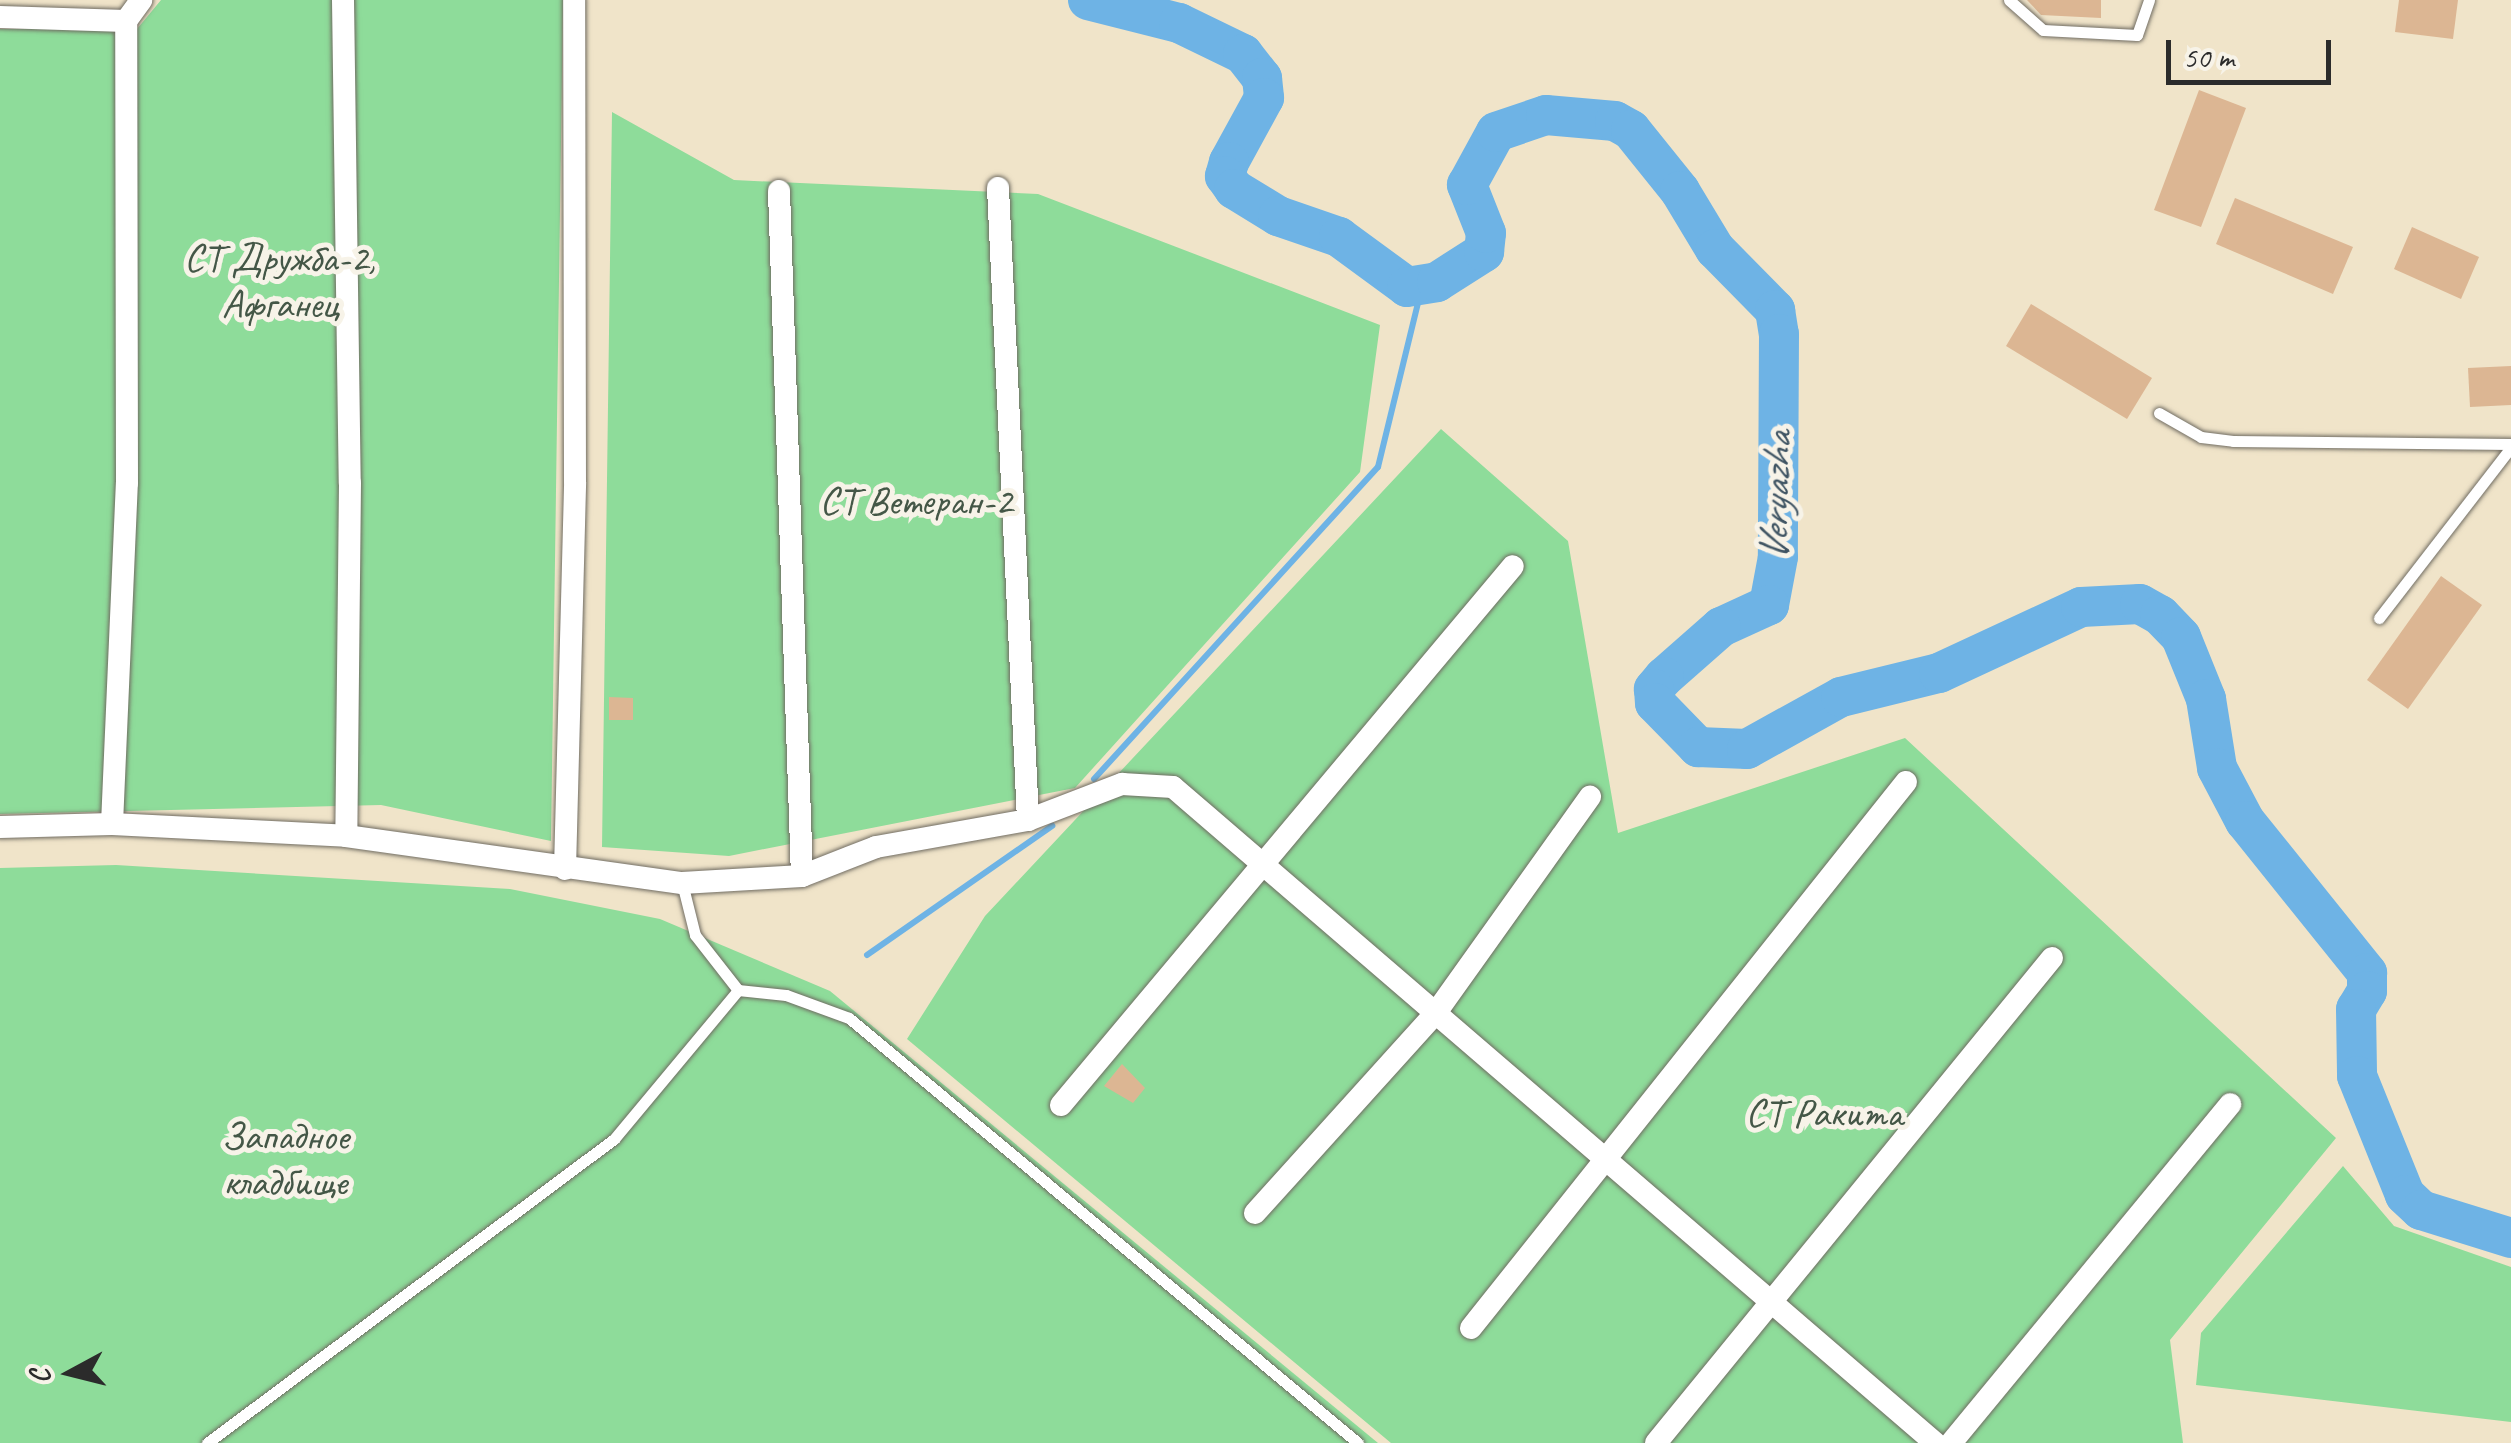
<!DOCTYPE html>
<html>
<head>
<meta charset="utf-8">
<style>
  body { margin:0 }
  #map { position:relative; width:2511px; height:1443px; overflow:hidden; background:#f0e4c9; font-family:Caveat,sans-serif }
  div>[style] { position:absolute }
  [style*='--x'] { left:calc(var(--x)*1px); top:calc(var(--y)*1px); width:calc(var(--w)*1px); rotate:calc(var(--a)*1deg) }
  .green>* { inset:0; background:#8edc9a }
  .stream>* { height:6px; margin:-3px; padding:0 3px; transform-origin:3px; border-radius:3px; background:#6eb3e5 }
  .river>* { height:40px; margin:-20px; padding:0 20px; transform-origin:20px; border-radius:20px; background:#6eb3e5 }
  .building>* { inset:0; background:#dcb693 }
  .roads { filter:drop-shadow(0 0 2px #706c62) drop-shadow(0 0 2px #706c62) }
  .service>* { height:11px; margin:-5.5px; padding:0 5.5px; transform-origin:5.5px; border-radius:5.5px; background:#fff }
  .minor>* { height:22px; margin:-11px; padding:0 11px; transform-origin:11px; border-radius:11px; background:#fff }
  span { translate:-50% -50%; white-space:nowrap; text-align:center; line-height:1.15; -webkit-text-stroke:10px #f7f3e8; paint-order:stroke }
  .park-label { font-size:40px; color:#445747 }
  .water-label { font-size:42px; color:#3f5463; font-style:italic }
  .north { position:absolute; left:20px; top:1323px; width:100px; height:100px; -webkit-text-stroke:8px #f7f3e8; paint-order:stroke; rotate:263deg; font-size:28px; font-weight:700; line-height:40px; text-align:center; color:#2b2b2b }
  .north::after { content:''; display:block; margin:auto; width:35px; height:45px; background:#2b2b2b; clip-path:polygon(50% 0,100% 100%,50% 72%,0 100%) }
  .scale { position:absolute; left:2166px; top:40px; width:165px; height:45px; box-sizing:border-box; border:5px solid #2b2b2b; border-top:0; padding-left:12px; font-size:30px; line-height:35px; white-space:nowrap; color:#2b2b2b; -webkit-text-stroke:8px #f7f3e8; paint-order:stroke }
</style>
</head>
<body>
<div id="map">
  <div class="green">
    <div style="clip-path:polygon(161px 0,563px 0,551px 841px,381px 805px,0 814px,0 29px,137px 29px)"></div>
    <div style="clip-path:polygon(612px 112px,734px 180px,1038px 194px,1380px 325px,1360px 472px,1075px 788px,729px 856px,602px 847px)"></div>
    <div style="clip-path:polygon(1441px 429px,1568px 541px,1618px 833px,1905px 738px,2336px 1138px,2170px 1340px,2183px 1443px,1391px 1443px,907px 1039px,985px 916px)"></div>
    <div style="clip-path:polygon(116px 865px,510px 889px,660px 919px,830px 991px,1378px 1443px,0 1443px,0 868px)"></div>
    <div style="clip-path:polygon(2343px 1166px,2394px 1226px,2511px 1267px,2511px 1422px,2196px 1385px,2201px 1333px)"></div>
  </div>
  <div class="stream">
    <div style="--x:1094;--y:779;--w:422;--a:-47.7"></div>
    <div style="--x:1378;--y:467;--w:185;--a:-76.3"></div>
    <div style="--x:867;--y:955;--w:226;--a:-34.9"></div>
  </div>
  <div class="river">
    <div style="--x:1088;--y:0;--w:94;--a:14.2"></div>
    <div style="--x:1179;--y:23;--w:71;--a:25.8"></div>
    <div style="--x:1243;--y:54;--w:31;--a:52"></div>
    <div style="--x:1262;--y:78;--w:20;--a:84"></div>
    <div style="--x:1264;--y:98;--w:73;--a:118.7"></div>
    <div style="--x:1229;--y:162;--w:15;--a:106"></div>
    <div style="--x:1225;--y:176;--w:16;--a:55"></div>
    <div style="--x:1234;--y:189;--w:52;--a:31.5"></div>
    <div style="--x:1278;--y:216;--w:65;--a:19"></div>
    <div style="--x:1339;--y:237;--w:84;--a:36.3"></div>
    <div style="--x:1407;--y:287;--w:30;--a:-9"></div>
    <div style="--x:1437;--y:282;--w:56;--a:-32.6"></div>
    <div style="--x:1484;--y:252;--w:19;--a:-84"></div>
    <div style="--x:1486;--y:233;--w:52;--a:-111.6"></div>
    <div style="--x:1467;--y:185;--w:60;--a:-61.3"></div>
    <div style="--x:1496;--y:132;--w:53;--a:-18.8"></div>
    <div style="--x:1546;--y:115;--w:69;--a:5"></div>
    <div style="--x:1615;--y:121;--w:18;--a:29"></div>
    <div style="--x:1631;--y:130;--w:78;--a:51.2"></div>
    <div style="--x:1680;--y:191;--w:68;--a:58.9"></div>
    <div style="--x:1715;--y:249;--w:86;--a:45.5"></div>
    <div style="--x:1775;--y:310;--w:24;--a:81"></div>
    <div style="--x:1779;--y:334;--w:223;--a:90.3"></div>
    <div style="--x:1778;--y:557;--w:49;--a:100.6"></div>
    <div style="--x:1769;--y:605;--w:53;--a:155.4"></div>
    <div style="--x:1721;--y:627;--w:76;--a:138.7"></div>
    <div style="--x:1664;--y:677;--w:16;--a:130"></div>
    <div style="--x:1654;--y:689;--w:14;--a:86"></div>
    <div style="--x:1655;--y:703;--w:62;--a:45.7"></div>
    <div style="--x:1698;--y:747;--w:49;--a:2.3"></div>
    <div style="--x:1747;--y:749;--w:107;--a:-29"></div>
    <div style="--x:1841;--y:697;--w:101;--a:-13.8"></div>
    <div style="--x:1939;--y:673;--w:157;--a:-24.9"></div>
    <div style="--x:2081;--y:607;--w:59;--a:-2.9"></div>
    <div style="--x:2140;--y:604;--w:23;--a:29"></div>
    <div style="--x:2160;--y:615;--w:30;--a:46"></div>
    <div style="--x:2181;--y:637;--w:67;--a:68"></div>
    <div style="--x:2206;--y:699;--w:70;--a:80.9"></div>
    <div style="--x:2217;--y:768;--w:60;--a:62.2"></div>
    <div style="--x:2245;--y:821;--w:195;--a:51.2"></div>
    <div style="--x:2367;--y:973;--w:18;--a:90"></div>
    <div style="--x:2367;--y:991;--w:21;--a:121"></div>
    <div style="--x:2356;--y:1009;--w:67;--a:89.1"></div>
    <div style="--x:2357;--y:1076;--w:128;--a:68"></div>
    <div style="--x:2405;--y:1195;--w:22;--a:43"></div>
    <div style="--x:2421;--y:1210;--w:94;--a:17.3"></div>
  </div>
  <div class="building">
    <div style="clip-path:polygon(2027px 0,2101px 0,2101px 18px,2041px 15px)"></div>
    <div style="clip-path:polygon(2399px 0,2458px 0,2453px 39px,2395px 32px)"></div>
    <div style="clip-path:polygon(2199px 90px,2246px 108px,2201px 227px,2154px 210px)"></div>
    <div style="clip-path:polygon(2235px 198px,2353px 247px,2333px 294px,2216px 244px)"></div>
    <div style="clip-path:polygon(2412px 227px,2479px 257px,2461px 299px,2394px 269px)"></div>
    <div style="clip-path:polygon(2031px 304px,2152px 378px,2127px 419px,2006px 346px)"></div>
    <div style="clip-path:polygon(2511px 366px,2511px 405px,2470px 407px,2468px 368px)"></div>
    <div style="clip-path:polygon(2441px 576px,2482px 605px,2408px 709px,2367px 680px)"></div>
    <div style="clip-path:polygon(609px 697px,633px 698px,633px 720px,609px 720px)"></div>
    <div style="clip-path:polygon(1122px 1064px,1145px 1088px,1133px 1103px,1104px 1086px)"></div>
  </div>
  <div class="roads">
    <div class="service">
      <div style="--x:2009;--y:0;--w:45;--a:41.4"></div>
      <div style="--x:2043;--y:30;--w:94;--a:3"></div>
      <div style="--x:2137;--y:35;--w:37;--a:-71"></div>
      <div style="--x:2159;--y:413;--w:48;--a:29.7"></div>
      <div style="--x:2201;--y:437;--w:32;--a:7"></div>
      <div style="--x:2233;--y:441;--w:278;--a:0.6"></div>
      <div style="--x:2379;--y:618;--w:216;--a:-52.3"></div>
      <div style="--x:738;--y:990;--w:48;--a:5.9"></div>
      <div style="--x:786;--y:995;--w:67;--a:20.1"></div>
      <div style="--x:849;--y:1018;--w:663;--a:39.86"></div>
      <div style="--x:207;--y:1443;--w:508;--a:-36.76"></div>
      <div style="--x:614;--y:1139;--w:194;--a:-50.2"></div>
      <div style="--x:738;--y:990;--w:70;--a:-128"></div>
      <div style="--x:695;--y:935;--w:54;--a:-104"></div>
    </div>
    <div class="minor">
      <div style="--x:343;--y:0;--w:483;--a:89.2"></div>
      <div style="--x:350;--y:483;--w:353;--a:90.6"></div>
      <div style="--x:0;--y:17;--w:126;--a:1.8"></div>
      <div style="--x:126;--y:21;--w:26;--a:-54"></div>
      <div style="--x:998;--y:188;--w:633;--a:87.28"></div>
      <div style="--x:779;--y:191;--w:685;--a:88.08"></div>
      <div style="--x:112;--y:824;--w:341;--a:-87.5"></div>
      <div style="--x:127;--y:483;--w:462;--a:-90.1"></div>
      <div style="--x:0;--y:827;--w:112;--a:-1.5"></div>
      <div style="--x:112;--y:824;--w:234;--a:2.9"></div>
      <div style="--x:346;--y:836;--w:339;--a:8"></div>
      <div style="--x:682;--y:883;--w:120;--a:-3.3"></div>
      <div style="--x:802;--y:876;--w:79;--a:-21.4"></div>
      <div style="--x:876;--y:847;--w:154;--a:-10.1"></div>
      <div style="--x:1028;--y:820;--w:101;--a:-21"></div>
      <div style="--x:1122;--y:784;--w:51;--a:3.4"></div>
      <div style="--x:1173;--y:787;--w:1005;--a:40.72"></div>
      <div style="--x:565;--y:869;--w:387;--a:-88.5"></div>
      <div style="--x:575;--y:482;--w:482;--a:-90.1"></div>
      <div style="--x:1061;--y:1105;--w:703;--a:-50.02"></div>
      <div style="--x:1255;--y:1213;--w:268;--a:-47.9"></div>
      <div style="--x:1435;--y:1014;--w:267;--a:-54.5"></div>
      <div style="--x:1471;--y:1328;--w:698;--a:-51.46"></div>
      <div style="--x:1656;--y:1443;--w:626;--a:-50.77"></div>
      <div style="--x:1951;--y:1443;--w:439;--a:-50.5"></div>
    </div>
  </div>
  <div class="park-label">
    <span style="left:280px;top:281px">СТ Дружба-2,<br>Афганец</span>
    <span style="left:916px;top:501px">СТ Ветеран-2</span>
    <span style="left:1824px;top:1113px">СТ Ракита</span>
    <span style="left:285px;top:1159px">Западное<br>кладбище</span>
  </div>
  <div class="water-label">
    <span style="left:1776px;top:497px;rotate:-88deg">Veryazha</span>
  </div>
  <div class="north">С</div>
  <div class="scale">50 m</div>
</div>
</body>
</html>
